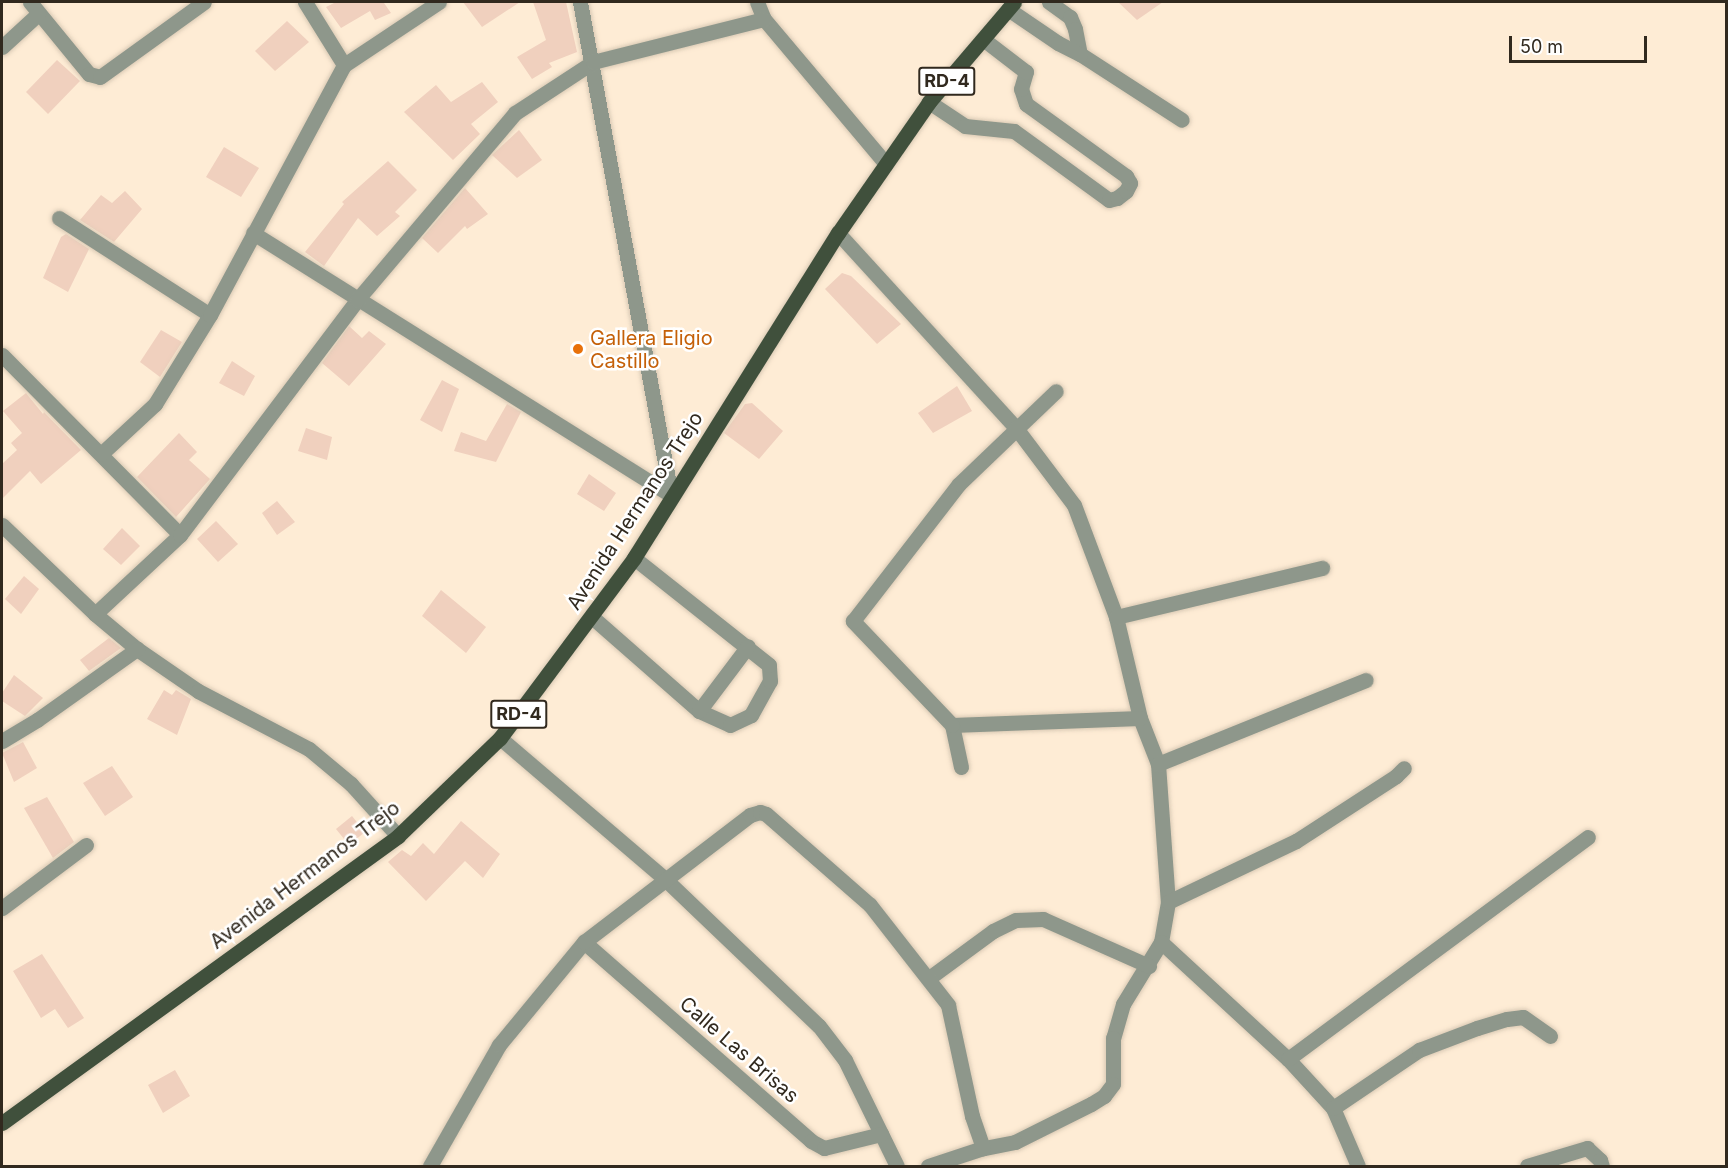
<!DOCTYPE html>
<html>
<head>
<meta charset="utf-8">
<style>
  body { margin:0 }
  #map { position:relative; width:1728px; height:1168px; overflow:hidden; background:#feecd5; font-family:Inter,sans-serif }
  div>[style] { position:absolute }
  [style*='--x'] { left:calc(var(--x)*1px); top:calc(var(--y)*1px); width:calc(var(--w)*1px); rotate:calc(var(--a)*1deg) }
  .building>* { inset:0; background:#f0d0be }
  .roads { filter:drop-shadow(0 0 2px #d9c9b4) drop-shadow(0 0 2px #d9c9b4) }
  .minor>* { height:15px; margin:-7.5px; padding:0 7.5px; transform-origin:7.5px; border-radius:7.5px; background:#8e978b }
  .major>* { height:15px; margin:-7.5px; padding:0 7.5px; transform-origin:7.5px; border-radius:7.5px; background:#40503c }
  .dots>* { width:16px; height:16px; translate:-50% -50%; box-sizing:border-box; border:3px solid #fff; border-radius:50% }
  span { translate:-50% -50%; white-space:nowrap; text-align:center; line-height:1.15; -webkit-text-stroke:5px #fff; paint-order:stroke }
  .shield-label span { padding:2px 4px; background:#fff; border:2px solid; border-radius:4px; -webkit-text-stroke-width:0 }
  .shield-label { font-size:18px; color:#31291e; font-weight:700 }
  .food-label { font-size:20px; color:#c56008 }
  .left { translate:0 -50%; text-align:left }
  .street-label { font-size:20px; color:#31291e }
  .frame { position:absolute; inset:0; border:3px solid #31291e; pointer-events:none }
  .scale { position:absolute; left:1509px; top:36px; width:138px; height:27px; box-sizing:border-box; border:3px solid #31291e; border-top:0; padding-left:8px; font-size:18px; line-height:21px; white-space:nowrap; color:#31291e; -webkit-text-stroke:4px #fff; paint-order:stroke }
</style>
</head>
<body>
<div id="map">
  <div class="building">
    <div style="clip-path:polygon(336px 2px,386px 2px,384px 3px,391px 13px,375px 20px,370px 11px,341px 28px,326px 7px)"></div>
    <div style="clip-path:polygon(463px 2px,520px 2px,482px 27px)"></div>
    <div style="clip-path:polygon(533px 2px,566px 2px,577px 52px,549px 63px,552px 67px,532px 79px,517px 57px,546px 40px)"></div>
    <div style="clip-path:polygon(1118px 2px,1163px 2px,1137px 20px)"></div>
    <div style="clip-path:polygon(287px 21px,309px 42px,275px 71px,255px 51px)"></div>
    <div style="clip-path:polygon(57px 60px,80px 81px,48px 114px,26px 92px)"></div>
    <div style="clip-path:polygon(482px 82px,498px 102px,471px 124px,480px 134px,453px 160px,404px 112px,436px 85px,451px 102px)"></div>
    <div style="clip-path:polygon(519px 130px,542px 160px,517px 178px,492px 155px)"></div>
    <div style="clip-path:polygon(224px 147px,259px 168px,241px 197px,206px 177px)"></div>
    <div style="clip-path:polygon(388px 161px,417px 190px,395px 212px,400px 216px,377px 236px,358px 218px,324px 266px,305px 252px,344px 204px,342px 202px)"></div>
    <div style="clip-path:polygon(465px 188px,488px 214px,467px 229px,465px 226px,438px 253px,422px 238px)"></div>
    <div style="clip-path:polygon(125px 191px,142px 209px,114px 242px,80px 220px,101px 195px,112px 203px)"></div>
    <div style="clip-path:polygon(66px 234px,89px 249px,68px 292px,43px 278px,61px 237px)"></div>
    <div style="clip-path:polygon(842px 273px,851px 276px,901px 324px,877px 344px,825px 289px)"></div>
    <div style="clip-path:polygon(349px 326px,362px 338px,369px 331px,386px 344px,349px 386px,322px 363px)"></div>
    <div style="clip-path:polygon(161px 330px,182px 342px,160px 377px,140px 362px)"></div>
    <div style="clip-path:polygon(232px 361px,255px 376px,244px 396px,219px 383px)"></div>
    <div style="clip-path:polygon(442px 380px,459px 389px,442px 432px,420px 420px)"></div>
    <div style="clip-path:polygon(957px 386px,972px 411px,933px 433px,918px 413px)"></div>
    <div style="clip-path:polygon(26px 393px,43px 414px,44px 412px,81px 450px,41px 484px,30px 471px,2px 499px,2px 464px,17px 450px,11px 443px,22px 433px,3px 411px)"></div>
    <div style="clip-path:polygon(752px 403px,783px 431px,759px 459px,724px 433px,745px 404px)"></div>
    <div style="clip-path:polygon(507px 404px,521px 412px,496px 462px,454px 451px,461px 432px,486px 441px)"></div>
    <div style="clip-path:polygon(306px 428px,332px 437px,327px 460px,298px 451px)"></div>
    <div style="clip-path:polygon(179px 433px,197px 452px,189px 460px,210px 479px,176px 517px,137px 477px)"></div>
    <div style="clip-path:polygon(589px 474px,616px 493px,604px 511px,577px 494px)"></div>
    <div style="clip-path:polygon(277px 501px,295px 522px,277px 535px,262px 513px)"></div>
    <div style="clip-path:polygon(216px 521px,238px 544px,218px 562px,197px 539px)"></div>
    <div style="clip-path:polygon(122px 528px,140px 546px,121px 565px,103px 549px)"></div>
    <div style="clip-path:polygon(24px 576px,39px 589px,21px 614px,5px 599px)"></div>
    <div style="clip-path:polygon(441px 590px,486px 627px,466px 653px,422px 616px)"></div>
    <div style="clip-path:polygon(109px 638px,121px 648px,89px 671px,80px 660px)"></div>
    <div style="clip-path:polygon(14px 675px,43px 698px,25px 716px,2px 701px,2px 693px)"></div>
    <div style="clip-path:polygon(164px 690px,172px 695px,176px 690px,191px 699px,177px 735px,147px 719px)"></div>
    <div style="clip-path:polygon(23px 742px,37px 768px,14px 782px,2px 753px)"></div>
    <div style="clip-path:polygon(112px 766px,133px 797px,105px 816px,83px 783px)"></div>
    <div style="clip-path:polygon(47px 797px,74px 842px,53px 858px,24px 808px)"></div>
    <div style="clip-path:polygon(352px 816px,365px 832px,349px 845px,336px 829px)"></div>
    <div style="clip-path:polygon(461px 821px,500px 854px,483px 878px,465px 861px,426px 901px,388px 862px,402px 850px,411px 856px,423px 843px,434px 854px)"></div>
    <div style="clip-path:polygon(42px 954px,84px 1018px,68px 1028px,55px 1009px,41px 1018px,13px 971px)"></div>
    <div style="clip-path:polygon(175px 1070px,190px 1096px,163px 1113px,148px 1085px)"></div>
  </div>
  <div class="roads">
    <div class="minor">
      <div style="--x:30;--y:2;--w:93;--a:50.7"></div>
      <div style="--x:89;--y:74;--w:11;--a:15"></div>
      <div style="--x:100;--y:77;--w:128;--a:-35.8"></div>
      <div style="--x:305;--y:2;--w:74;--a:58.2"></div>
      <div style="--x:580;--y:2;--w:501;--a:79.54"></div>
      <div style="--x:757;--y:2;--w:18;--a:68"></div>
      <div style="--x:764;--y:19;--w:189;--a:49.9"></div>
      <div style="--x:1049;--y:2;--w:26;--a:36"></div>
      <div style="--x:1070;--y:17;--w:13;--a:67"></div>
      <div style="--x:1075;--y:29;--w:25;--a:79"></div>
      <div style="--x:1080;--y:54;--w:121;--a:32.9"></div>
      <div style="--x:1008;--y:9;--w:60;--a:34.2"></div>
      <div style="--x:1058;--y:43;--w:25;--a:27"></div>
      <div style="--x:2;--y:47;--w:49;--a:-42.5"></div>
      <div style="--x:929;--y:102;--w:43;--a:33.7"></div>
      <div style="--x:965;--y:126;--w:49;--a:5.8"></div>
      <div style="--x:1014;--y:131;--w:117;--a:36"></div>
      <div style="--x:1109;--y:200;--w:8;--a:-14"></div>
      <div style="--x:1117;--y:198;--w:11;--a:-38"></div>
      <div style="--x:1126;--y:191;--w:9;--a:-63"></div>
      <div style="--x:1130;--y:183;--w:8;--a:-120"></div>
      <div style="--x:1126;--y:176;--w:123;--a:-144.2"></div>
      <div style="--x:1026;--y:104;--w:16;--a:-108"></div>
      <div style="--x:1021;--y:89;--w:18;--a:-74"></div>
      <div style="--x:1026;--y:72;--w:54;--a:-142.5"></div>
      <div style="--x:59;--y:218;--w:179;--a:32.7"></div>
      <div style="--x:253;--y:233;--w:493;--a:32.1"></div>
      <div style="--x:838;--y:233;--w:264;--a:47.6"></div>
      <div style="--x:1016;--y:428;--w:96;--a:53"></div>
      <div style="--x:1074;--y:505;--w:120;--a:69.4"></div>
      <div style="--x:1116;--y:617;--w:104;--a:76.6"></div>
      <div style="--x:1140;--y:718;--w:49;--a:68.6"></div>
      <div style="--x:1158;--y:764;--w:138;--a:85.9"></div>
      <div style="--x:1168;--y:902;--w:41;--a:99.9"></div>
      <div style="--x:1161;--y:942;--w:73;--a:121.5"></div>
      <div style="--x:1123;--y:1004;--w:35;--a:106"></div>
      <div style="--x:1113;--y:1038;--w:46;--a:90"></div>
      <div style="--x:1113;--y:1084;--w:15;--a:127"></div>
      <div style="--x:1104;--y:1096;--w:15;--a:148"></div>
      <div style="--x:1091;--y:1104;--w:85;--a:153.4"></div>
      <div style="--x:1015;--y:1142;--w:33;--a:169"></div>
      <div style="--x:983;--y:1148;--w:58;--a:161.9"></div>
      <div style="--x:2;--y:355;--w:253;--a:45.3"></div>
      <div style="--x:101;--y:454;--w:74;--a:-42.8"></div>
      <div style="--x:155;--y:404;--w:105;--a:-58.3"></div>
      <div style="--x:210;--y:315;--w:284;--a:-61.8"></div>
      <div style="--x:344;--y:65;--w:114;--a:-33.6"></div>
      <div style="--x:2;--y:525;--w:129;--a:43.7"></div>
      <div style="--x:95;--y:614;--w:55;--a:39.8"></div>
      <div style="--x:137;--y:649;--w:74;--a:34.5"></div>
      <div style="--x:198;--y:691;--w:125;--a:27.6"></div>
      <div style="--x:309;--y:749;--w:55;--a:39.8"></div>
      <div style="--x:351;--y:784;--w:70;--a:47.9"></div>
      <div style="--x:95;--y:614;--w:116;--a:-42.9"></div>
      <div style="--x:180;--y:535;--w:294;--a:-53"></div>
      <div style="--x:357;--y:300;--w:245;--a:-49.8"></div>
      <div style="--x:515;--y:113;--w:93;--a:-33.2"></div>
      <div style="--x:593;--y:62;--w:176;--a:-14.1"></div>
      <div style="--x:592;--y:617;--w:142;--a:41.3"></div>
      <div style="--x:699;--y:711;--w:34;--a:24"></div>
      <div style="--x:730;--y:725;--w:23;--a:-25"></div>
      <div style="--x:751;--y:715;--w:39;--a:-61"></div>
      <div style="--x:770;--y:681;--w:16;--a:-94"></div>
      <div style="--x:769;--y:665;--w:172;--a:-141.6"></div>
      <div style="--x:1116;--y:617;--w:212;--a:-13.4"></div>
      <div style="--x:699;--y:711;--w:81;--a:-53"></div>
      <div style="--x:952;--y:725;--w:188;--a:-2.1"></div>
      <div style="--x:500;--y:738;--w:218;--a:40.5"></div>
      <div style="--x:666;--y:880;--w:211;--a:43.7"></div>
      <div style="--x:819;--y:1026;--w:43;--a:52.6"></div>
      <div style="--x:845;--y:1060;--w:118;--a:63.9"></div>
      <div style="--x:2;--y:741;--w:41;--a:-31"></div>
      <div style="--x:37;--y:720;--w:123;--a:-35.4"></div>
      <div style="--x:1158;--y:764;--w:224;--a:-22"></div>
      <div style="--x:961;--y:767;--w:43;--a:-102.1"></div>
      <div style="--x:952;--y:725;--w:144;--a:-133.6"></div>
      <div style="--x:853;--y:621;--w:173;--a:-52.3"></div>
      <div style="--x:959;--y:484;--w:134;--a:-43.8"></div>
      <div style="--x:1168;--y:902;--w:142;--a:-25.5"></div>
      <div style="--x:1296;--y:841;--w:119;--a:-33"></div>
      <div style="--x:1396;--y:776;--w:11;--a:-45"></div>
      <div style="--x:2;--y:908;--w:105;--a:-36.9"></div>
      <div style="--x:584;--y:942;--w:302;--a:41.2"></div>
      <div style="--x:811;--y:1141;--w:15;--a:28"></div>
      <div style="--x:824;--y:1148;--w:59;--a:-13.8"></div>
      <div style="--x:1161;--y:942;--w:173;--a:42.7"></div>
      <div style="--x:1288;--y:1059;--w:67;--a:47.4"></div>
      <div style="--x:1333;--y:1108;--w:63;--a:66.7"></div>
      <div style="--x:929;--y:978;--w:79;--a:-36.3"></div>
      <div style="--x:993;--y:931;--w:25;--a:-26"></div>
      <div style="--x:1016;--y:920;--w:27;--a:-2"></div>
      <div style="--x:1043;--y:919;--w:116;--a:23.9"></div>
      <div style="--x:1288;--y:1059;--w:373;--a:-36.5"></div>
      <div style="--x:1333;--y:1108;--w:104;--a:-34"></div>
      <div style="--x:1419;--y:1050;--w:62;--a:-20.8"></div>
      <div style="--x:1477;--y:1028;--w:31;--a:-17"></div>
      <div style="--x:1507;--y:1019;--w:16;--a:-7"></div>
      <div style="--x:1523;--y:1017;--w:33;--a:35"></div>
      <div style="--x:430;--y:1166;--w:139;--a:-60.3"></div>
      <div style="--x:499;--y:1045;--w:134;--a:-50.5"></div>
      <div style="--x:584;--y:942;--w:209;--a:-37.4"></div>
      <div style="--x:750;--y:815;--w:10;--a:-17"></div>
      <div style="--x:760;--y:812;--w:6;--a:18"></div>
      <div style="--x:766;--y:814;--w:138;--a:41.2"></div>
      <div style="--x:870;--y:905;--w:127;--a:52"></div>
      <div style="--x:948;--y:1005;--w:114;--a:77.8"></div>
      <div style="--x:972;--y:1116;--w:34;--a:71"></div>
      <div style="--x:1527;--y:1166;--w:63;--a:-16.7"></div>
      <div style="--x:1587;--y:1148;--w:18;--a:43"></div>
      <div style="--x:1600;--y:1160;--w:6;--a:72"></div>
    </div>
    <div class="major">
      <div style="--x:2;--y:1123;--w:489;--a:-35.9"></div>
      <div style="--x:398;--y:836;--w:141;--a:-43.9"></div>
      <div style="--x:500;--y:738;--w:224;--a:-53.3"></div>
      <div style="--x:634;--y:558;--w:384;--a:-57.9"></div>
      <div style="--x:838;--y:233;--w:160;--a:-55.2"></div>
      <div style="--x:929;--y:102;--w:131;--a:-49.6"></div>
    </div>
  </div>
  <div class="dots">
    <div style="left:578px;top:349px;background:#e8710a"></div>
  </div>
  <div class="shield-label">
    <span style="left:947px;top:81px">RD-4</span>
    <span style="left:519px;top:714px">RD-4</span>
  </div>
  <div class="food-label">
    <span class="left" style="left:590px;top:350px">Gallera Eligio<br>Castillo</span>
  </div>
  <div class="street-label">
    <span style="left:635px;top:511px;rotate:-57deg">Avenida Hermanos Trejo</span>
    <span style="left:305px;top:875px;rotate:-37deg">Avenida Hermanos Trejo</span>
    <span style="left:739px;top:1050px;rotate:41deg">Calle Las Brisas</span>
  </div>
  <div class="frame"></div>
  <div class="scale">50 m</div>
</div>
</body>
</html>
